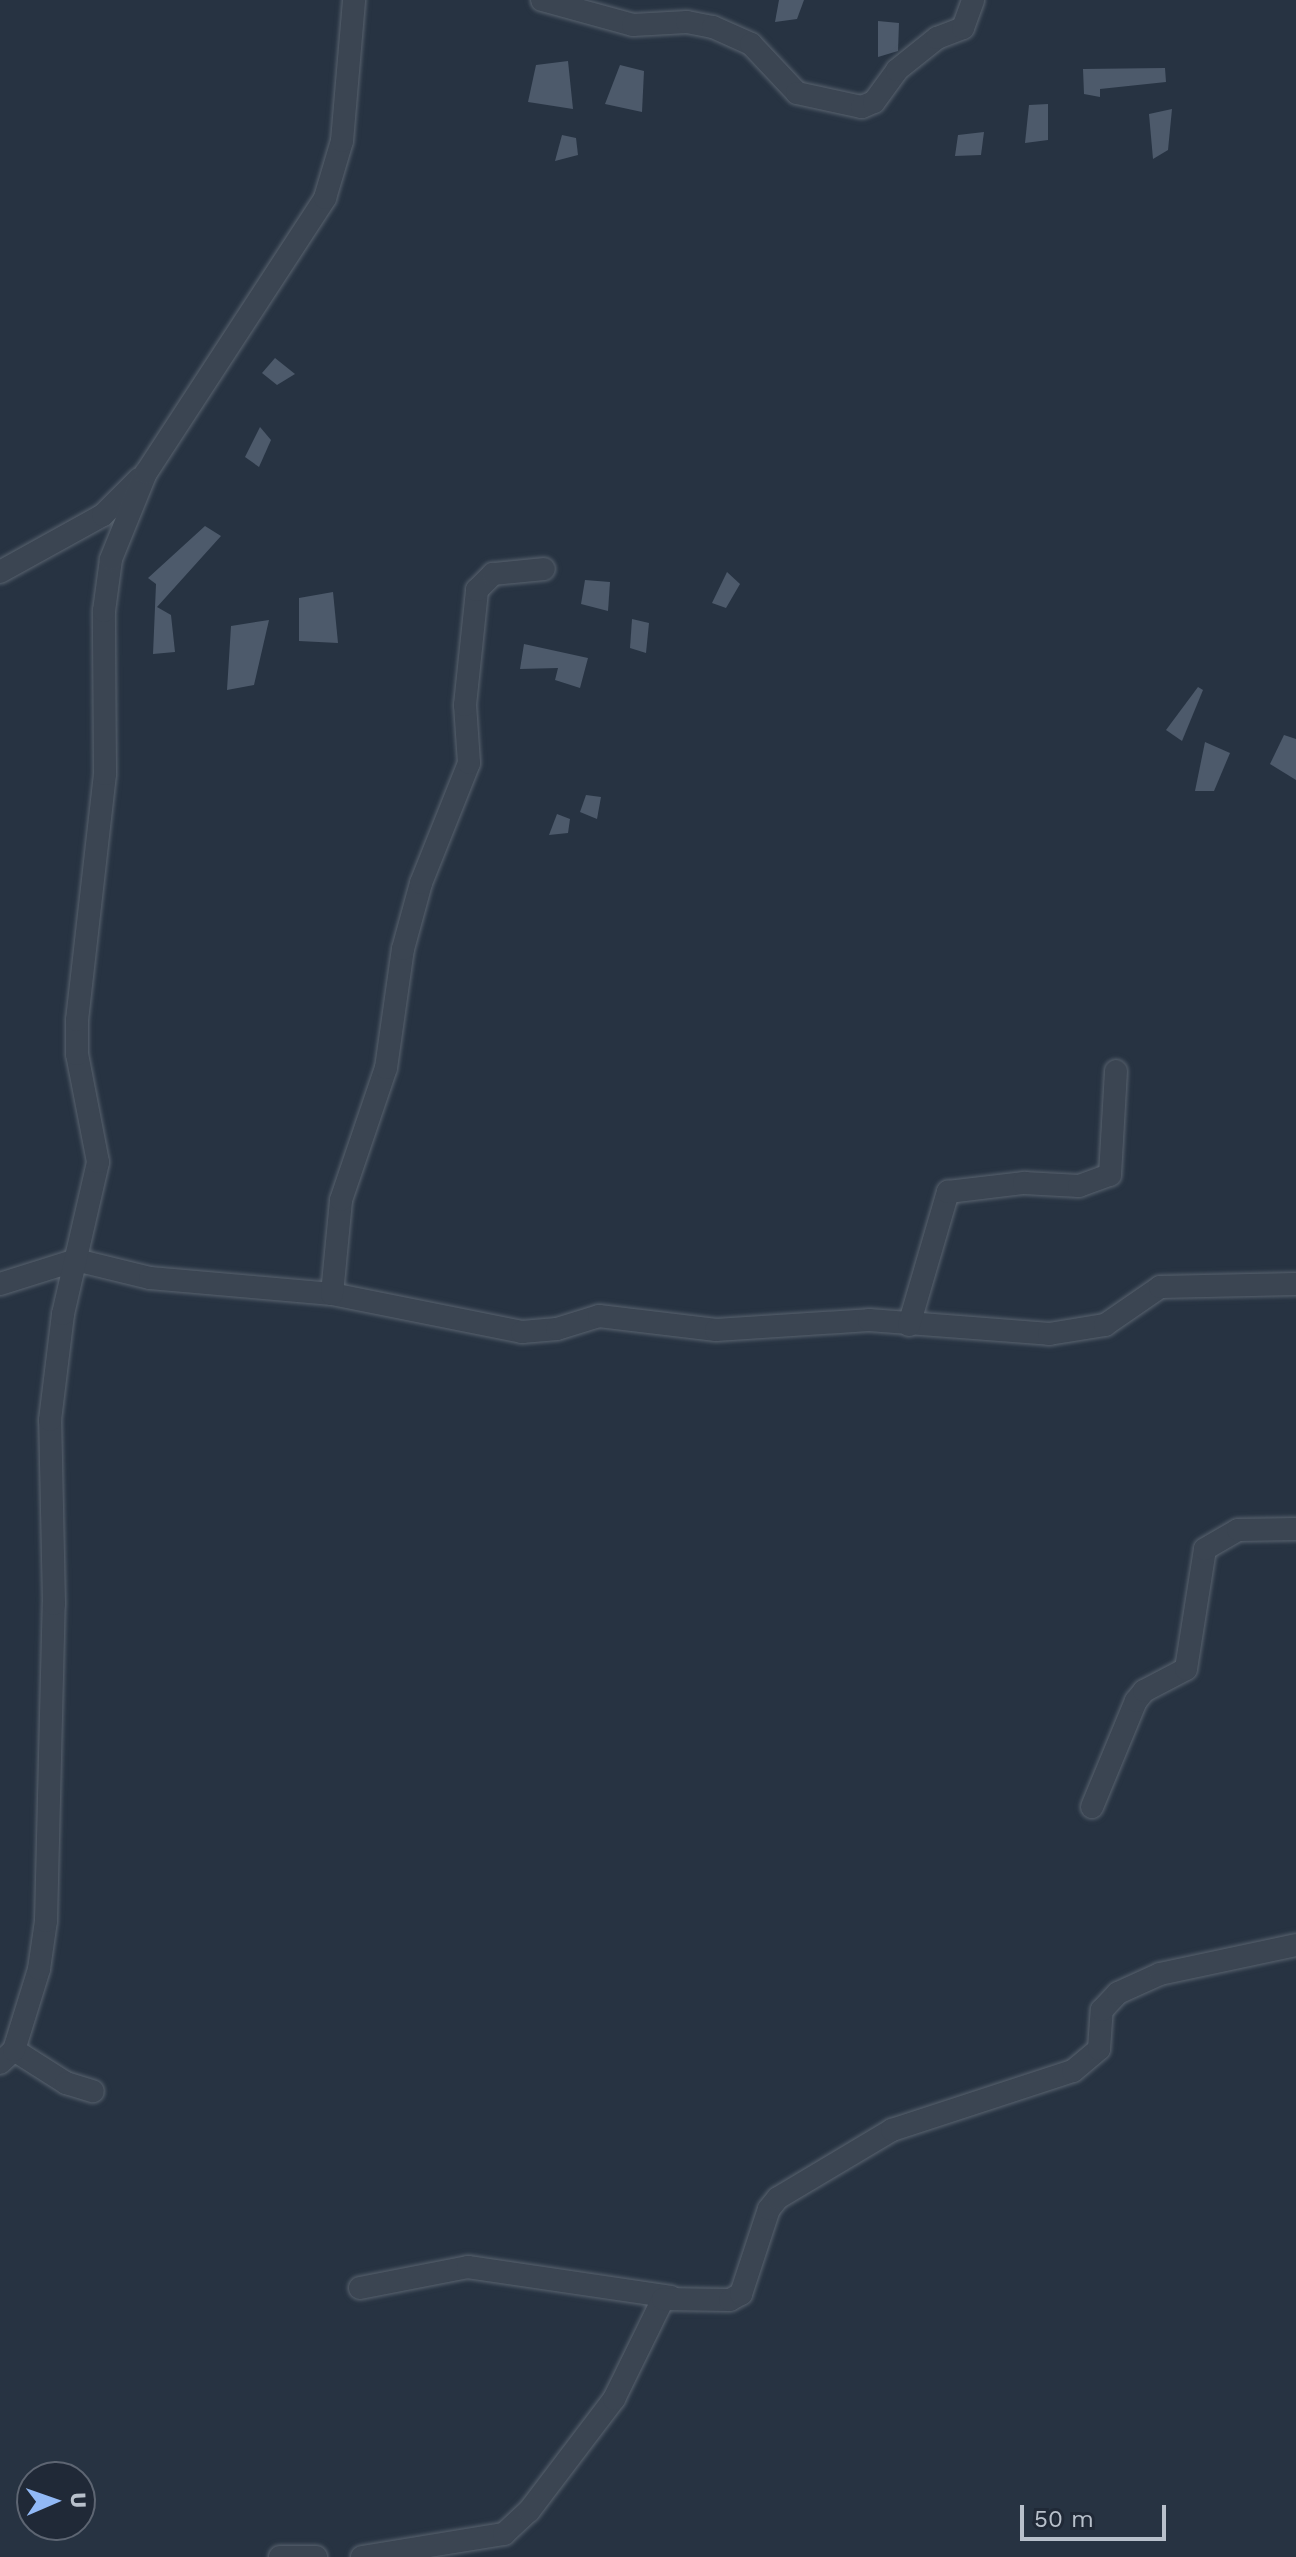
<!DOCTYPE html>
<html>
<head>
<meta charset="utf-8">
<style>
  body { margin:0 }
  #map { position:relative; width:1296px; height:2557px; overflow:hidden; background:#273342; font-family:"Work Sans",sans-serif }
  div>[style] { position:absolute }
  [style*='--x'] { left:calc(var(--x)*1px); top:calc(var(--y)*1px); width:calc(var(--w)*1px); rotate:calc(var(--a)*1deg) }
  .building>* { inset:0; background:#4d5a6b }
  .roads { filter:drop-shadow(0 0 2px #59636f) drop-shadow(0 0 2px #59636f) }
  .street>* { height:22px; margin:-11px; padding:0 11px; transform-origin:11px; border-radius:11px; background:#3b4552 }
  span { translate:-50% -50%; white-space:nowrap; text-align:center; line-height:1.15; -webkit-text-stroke:6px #202937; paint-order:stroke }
  .north { position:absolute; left:16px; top:2461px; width:80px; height:80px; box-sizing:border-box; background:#202937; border:2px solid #5d6572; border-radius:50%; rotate:88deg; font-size:22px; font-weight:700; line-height:32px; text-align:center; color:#b8c0cb }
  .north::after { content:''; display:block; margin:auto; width:28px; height:36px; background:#92b9f6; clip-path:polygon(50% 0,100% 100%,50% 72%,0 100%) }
  .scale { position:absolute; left:1020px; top:2505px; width:146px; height:36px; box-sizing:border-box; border:4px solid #b8c0cb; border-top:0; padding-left:10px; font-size:24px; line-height:28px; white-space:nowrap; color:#b8c0cb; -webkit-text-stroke:6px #202937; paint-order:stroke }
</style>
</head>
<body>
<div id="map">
  <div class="building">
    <div style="clip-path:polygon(779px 0,804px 0,797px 19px,775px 22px)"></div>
    <div style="clip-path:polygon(878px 21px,899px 23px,898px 51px,878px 57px)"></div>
    <div style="clip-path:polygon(568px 61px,573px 109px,528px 102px,536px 65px)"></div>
    <div style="clip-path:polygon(620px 65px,644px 71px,642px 112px,605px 104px)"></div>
    <div style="clip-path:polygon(1165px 68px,1166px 82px,1100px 89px,1100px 97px,1084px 94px,1083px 69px)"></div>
    <div style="clip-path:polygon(1048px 104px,1048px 140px,1025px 143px,1029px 105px)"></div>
    <div style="clip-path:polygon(1172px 109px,1168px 150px,1153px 159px,1149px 114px)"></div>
    <div style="clip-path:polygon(984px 132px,981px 155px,955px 156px,958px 135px)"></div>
    <div style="clip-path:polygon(562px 135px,576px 138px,578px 155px,555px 161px)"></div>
    <div style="clip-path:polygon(275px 358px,295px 374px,277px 385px,262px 373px)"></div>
    <div style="clip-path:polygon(260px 427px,271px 440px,259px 467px,245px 457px)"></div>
    <div style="clip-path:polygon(205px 526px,221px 536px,157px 607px,171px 615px,175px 652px,153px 654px,156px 584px,148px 578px)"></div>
    <div style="clip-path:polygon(727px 572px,740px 584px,726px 608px,712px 603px)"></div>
    <div style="clip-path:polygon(585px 580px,610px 582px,608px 611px,581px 604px)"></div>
    <div style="clip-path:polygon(333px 592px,338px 643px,299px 641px,299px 598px)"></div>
    <div style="clip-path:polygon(632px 619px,649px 623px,646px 653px,630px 648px)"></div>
    <div style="clip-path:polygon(269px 620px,254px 685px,227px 690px,231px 626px)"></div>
    <div style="clip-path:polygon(524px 644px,588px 658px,580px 688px,555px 680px,558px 668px,520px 669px)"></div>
    <div style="clip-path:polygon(1198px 687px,1203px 690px,1182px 741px,1166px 730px)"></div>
    <div style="clip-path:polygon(1284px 735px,1296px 739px,1296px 780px,1270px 764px)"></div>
    <div style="clip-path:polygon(1205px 742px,1230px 753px,1214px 791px,1195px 791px)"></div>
    <div style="clip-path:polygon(586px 795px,601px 797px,597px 819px,580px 812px)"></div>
    <div style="clip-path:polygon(557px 814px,570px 819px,568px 833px,549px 835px)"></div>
  </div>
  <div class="roads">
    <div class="street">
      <div style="--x:542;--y:0;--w:94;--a:15.4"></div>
      <div style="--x:633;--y:25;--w:54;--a:-3.2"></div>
      <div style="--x:687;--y:22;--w:26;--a:11"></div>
      <div style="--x:713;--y:27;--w:42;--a:24.1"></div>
      <div style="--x:751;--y:44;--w:67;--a:46.8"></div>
      <div style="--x:797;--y:93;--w:66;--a:12.2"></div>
      <div style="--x:862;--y:107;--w:13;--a:-23"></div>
      <div style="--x:874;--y:102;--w:39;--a:-54"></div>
      <div style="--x:897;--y:70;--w:51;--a:-38.7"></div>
      <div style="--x:937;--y:38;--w:28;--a:-21"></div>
      <div style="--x:963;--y:28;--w:30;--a:-70"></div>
      <div style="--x:0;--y:572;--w:118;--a:-29"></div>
      <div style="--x:103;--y:515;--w:51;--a:-45"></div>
      <div style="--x:0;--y:1284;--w:80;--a:-17.5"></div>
      <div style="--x:76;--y:1260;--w:76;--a:13.7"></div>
      <div style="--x:150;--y:1278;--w:183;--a:5"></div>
      <div style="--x:332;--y:1294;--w:194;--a:11.3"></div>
      <div style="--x:522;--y:1332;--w:35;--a:-5"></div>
      <div style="--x:557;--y:1329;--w:44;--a:-17.2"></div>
      <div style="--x:599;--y:1316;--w:118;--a:6.8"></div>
      <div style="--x:716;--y:1330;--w:153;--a:-3.7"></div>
      <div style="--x:869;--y:1320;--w:181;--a:4.4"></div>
      <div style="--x:1049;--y:1334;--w:57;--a:-9.1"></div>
      <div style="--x:1105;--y:1325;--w:67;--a:-34.6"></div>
      <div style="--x:1160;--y:1287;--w:136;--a:-1.3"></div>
      <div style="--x:332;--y:1294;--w:94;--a:-84.5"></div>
      <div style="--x:341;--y:1200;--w:139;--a:-71.2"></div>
      <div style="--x:386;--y:1068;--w:120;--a:-81.9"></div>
      <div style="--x:403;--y:949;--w:68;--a:-74.7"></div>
      <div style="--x:421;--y:883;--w:129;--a:-68.2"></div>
      <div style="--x:469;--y:763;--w:58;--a:-93.9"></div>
      <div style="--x:465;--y:705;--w:116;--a:-84"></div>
      <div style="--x:477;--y:590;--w:23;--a:-45"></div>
      <div style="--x:493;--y:574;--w:51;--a:-5.6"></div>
      <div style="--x:909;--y:1325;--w:139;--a:-73.7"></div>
      <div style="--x:948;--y:1192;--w:77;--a:-6.8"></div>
      <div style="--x:1024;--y:1183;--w:55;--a:3.1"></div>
      <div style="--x:1079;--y:1186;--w:33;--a:-20"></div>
      <div style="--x:1110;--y:1175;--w:104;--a:-86.7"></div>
      <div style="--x:1092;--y:1807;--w:115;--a:-67.5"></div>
      <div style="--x:1136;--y:1701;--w:13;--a:-51"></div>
      <div style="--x:1144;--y:1691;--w:47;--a:-27.6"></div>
      <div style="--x:1186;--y:1669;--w:121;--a:-81"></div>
      <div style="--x:1205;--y:1549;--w:38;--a:-30"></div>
      <div style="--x:1238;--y:1530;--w:58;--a:-1"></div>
      <div style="--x:14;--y:2050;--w:62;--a:32.4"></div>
      <div style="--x:66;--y:2083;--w:28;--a:17"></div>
      <div style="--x:0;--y:2063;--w:19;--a:-43"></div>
      <div style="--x:14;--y:2050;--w:85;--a:-72.8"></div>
      <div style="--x:39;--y:1969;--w:49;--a:-81.7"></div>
      <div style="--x:46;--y:1921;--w:317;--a:-88.6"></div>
      <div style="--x:54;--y:1604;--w:184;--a:-91.2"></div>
      <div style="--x:50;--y:1420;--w:107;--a:-83"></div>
      <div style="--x:63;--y:1314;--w:156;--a:-77"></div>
      <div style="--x:98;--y:1162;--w:110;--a:-101"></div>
      <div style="--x:77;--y:1054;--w:34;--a:-90"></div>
      <div style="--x:77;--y:1020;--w:248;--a:-83.5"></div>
      <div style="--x:105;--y:774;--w:163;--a:-90.4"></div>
      <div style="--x:104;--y:611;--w:52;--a:-82.3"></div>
      <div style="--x:111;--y:559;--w:93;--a:-67.9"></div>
      <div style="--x:146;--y:473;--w:328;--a:-56.9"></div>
      <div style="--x:325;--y:198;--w:59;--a:-73.4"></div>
      <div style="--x:342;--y:141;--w:142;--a:-85.1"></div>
      <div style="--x:360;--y:2288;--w:110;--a:-11"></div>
      <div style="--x:468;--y:2267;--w:205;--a:8.4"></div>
      <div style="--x:280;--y:2557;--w:36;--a:0"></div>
      <div style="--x:362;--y:2557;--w:144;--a:-9.2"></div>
      <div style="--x:504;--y:2534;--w:34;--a:-43"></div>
      <div style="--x:529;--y:2511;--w:141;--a:-52.8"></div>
      <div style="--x:614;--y:2399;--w:111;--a:-63.9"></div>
      <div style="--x:663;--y:2299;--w:67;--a:0.9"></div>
      <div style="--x:730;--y:2300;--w:13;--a:-29"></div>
      <div style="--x:741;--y:2294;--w:89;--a:-71.8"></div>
      <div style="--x:769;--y:2209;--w:14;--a:-51"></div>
      <div style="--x:778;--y:2198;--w:133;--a:-30.8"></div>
      <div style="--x:892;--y:2130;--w:190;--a:-18.1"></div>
      <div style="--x:1073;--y:2071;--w:34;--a:-40"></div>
      <div style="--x:1099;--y:2049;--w:39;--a:-86"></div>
      <div style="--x:1102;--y:2010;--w:23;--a:-47"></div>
      <div style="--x:1118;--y:1993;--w:46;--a:-24.3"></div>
      <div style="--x:1160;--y:1974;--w:139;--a:-12"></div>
    </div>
  </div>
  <div class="north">U</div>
  <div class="scale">50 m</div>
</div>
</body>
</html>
